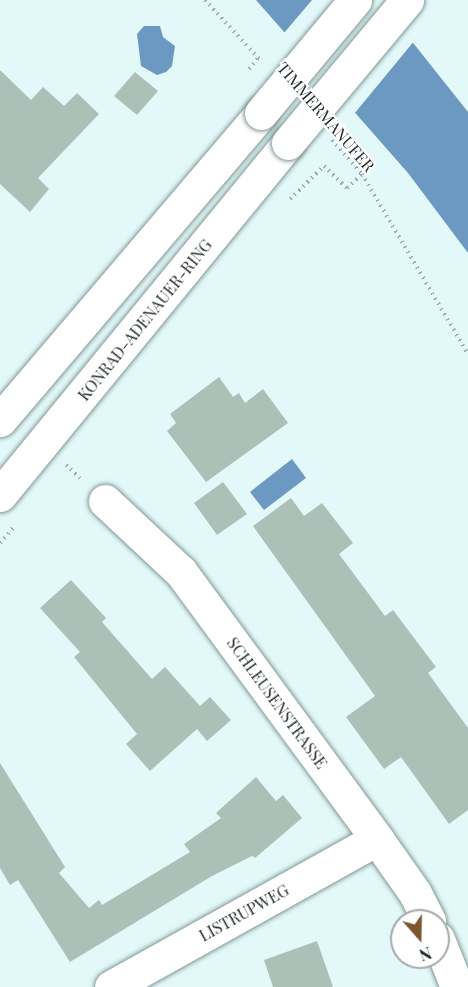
<!DOCTYPE html>
<html>
<head>
<meta charset="utf-8">
<style>
  body { margin:0 }
  #map { position:relative; width:468px; height:987px; overflow:hidden; background:#e3f9f9; font-family:"Playfair Display",serif }
  div>[style] { position:absolute }
  [style*='--x'] { left:calc(var(--x)*1px); top:calc(var(--y)*1px); width:calc(var(--w)*1px); rotate:calc(var(--a)*1deg) }
  .water>* { inset:0; background:#6c99c1 }
  .pier>* { inset:0; background:#e3f9f9 }
  .building>* { inset:0; background:#adc0b8 }
  .path>* { height:4px; margin-top:-2px; transform-origin:0; background:repeating-linear-gradient(90deg,#9caeae 0 1.5px,transparent 0 6px) }
  .roads { filter:drop-shadow(0 0 2px #839897) drop-shadow(0 0 2px #839897) }
  .minor>* { height:33px; margin:-16.5px; padding:0 16.5px; transform-origin:16.5px; border-radius:16.5px; background:#fff }
  .major>* { height:33px; margin:-16.5px; padding:0 16.5px; transform-origin:16.5px; border-radius:16.5px; background:#fff }
  .bridges { filter:drop-shadow(0 0 2px #839897) drop-shadow(0 0 2px #839897) }
  .major-bridge>* { height:33px; margin:-16.5px; padding:0 16.5px; transform-origin:16.5px; border-radius:16.5px; background:#fff }
  span { translate:-50% -50%; white-space:nowrap; text-align:center; line-height:1.15; -webkit-text-stroke:4.5px #fff; paint-order:stroke }
  .street-label { font-size:16px; color:#202929 }
  .north { position:absolute; left:390px; top:909px; width:60px; height:60px; box-sizing:border-box; background:#fff; border:2px solid #a6a9a9; border-radius:50%; rotate:160deg; font-size:16px; font-weight:700; line-height:24px; text-align:center; color:#202929 }
  .north::after { content:''; display:block; margin:auto; width:21px; height:27px; background:#79572f; clip-path:polygon(50% 0,100% 100%,50% 72%,0 100%) }
</style>
</head>
<body>
<div id="map">
  <div class="water">
    <div style="clip-path:polygon(256px 0,379px 0,468px 112px,468px 253px,408px 173px)"></div>
    <div style="clip-path:polygon(144px 26px,160px 26px,163px 37px,175px 46px,172px 66px,166px 72px,157px 75px,141px 66px,137px 34px)"></div>
    <div style="clip-path:polygon(292px 459px,306px 478px,264px 510px,250px 492px)"></div>
  </div>
  <div class="pier">
    <div style="clip-path:polygon(312px 0,383px 0,415px 40px,354px 114px,284px 33px)"></div>
  </div>
  <div class="building">
    <div style="clip-path:polygon(0 70px,31px 100px,43px 87px,64px 106px,77px 93px,99px 114px,38px 178px,49px 189px,30px 212px,0 184px)"></div>
    <div style="clip-path:polygon(135px 72px,158px 91px,137px 115px,114px 96px)"></div>
    <div style="clip-path:polygon(219px 377px,233px 397px,239px 393px,245px 403px,263px 389px,288px 423px,206px 482px,167px 431px,176px 423px,170px 414px)"></div>
    <div style="clip-path:polygon(223px 482px,247px 514px,217px 535px,194px 503px)"></div>
    <div style="clip-path:polygon(291px 498px,304px 516px,322px 503px,353px 543px,339px 554px,385px 616px,393px 610px,436px 667px,428px 673px,468px 728px,468px 810px,449px 824px,401px 757px,384px 769px,346px 717px,375px 696px,253px 526px)"></div>
    <div style="clip-path:polygon(71px 580px,106px 618px,102px 622px,152px 679px,165px 667px,200px 706px,210px 697px,231px 720px,207px 741px,197px 729px,150px 771px,126px 744px,137px 734px,74px 657px,80px 652px,40px 608px)"></div>
    <div style="clip-path:polygon(0 763px,65px 867px,59px 873px,89px 908px,99px 900px,102px 905px,190px 852px,184px 844px,221px 818px,216px 813px,256px 777px,276px 801px,283px 795px,302px 818px,255px 858px,252px 856px,212px 876px,70px 962px,18px 880px,10px 885px,0 868px)"></div>
    <div style="clip-path:polygon(317px 941px,333px 987px,273px 987px,264px 960px)"></div>
  </div>
  <div class="path">
    <div style="--x:205;--y:0;--w:83;--a:47.4"></div>
    <div style="--x:249;--y:69;--w:14;--a:-51"></div>
    <div style="--x:332;--y:140;--w:45;--a:48.6"></div>
    <div style="--x:362;--y:174;--w:209;--a:59.5"></div>
    <div style="--x:290;--y:199;--w:47;--a:-44.1"></div>
    <div style="--x:324;--y:166;--w:32;--a:44"></div>
    <div style="--x:347;--y:188;--w:21;--a:-43"></div>
    <div style="--x:66;--y:465;--w:19;--a:43"></div>
    <div style="--x:0;--y:543;--w:20;--a:-49"></div>
  </div>
  <div class="roads">
    <div class="minor">
      <div style="--x:105;--y:501;--w:104;--a:43.1"></div>
      <div style="--x:181;--y:572;--w:331;--a:53.7"></div>
      <div style="--x:377;--y:839;--w:66;--a:54.9"></div>
      <div style="--x:415;--y:893;--w:31;--a:63"></div>
      <div style="--x:438;--y:939;--w:52;--a:68.4"></div>
      <div style="--x:111;--y:987;--w:304;--a:-29.1"></div>
    </div>
    <div class="major">
      <div style="--x:0;--y:420;--w:403;--a:-49.6"></div>
      <div style="--x:0;--y:495;--w:455;--a:-50.7"></div>
    </div>
  </div>
  <div class="bridges">
    <div class="major-bridge">
      <div style="--x:261;--y:113;--w:147;--a:-50.2"></div>
      <div style="--x:288;--y:143;--w:186;--a:-50.2"></div>
    </div>
  </div>
  <div class="street-label">
    <span style="left:326px;top:117px;rotate:49deg">TIMMERMANUFER</span>
    <span style="left:145px;top:320px;rotate:-51deg">KONRAD-ADENAUER-RING</span>
    <span style="left:277px;top:703px;rotate:54deg">SCHLEUSENSTRASSE</span>
    <span style="left:244px;top:913px;rotate:-29deg">LISTRUPWEG</span>
  </div>
  <div class="north">N</div>
</div>
</body>
</html>
